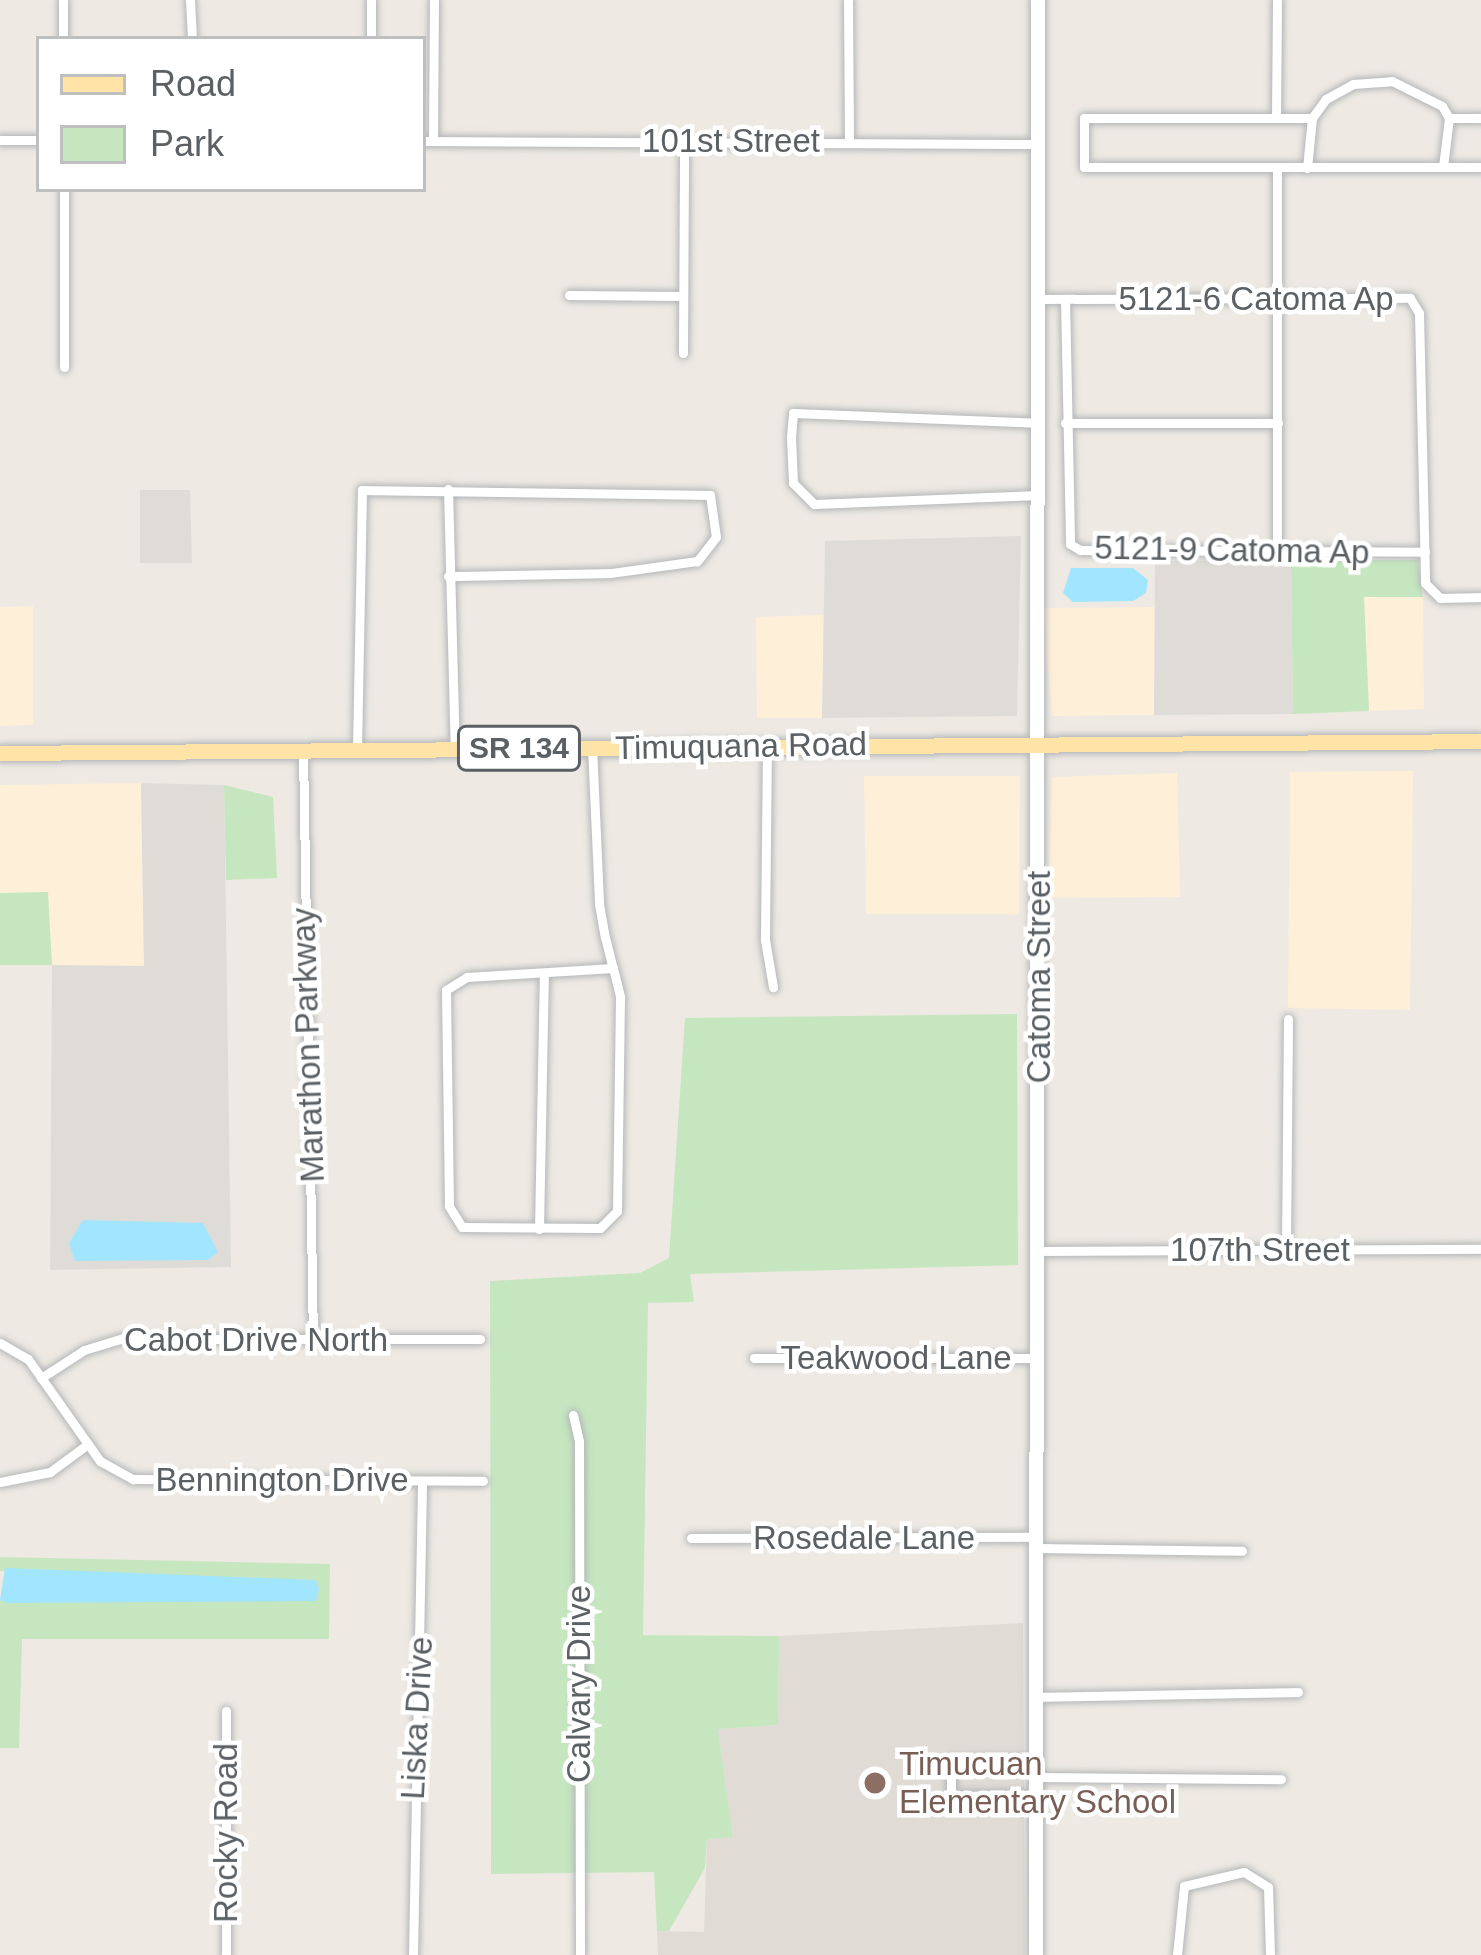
<!DOCTYPE html>
<html>
<head>
<meta charset="utf-8">
<style>
  body { margin:0 }
  #map { position:relative; width:1481px; height:1955px; overflow:hidden; background:#eeeae3; font-family:Helvetica,sans-serif }
  div>[style] { position:absolute }
  [style*='--x'] { left:calc(var(--x)*1px); top:calc(var(--y)*1px); width:calc(var(--w)*1px); rotate:calc(var(--a)*1deg) }
  .commercial>* { inset:0; background:#feefd8 }
  .industrial>* { inset:0; background:#dfdcd7 }
  .education>* { inset:0; background:#e0dbd4 }
  .green>* { inset:0; background:#c5e6bf }
  .water>* { inset:0; background:#a2e5ff }
  .roads { filter:drop-shadow(0 0 3px #b4b7ba) drop-shadow(0 0 3px #b4b7ba) }
  .street>* { height:9px; margin:-4.5px; padding:0 4.5px; transform-origin:4.5px; border-radius:4.5px; background:#fff }
  .secondary>* { height:14px; margin:-7px; padding:0 7px; transform-origin:7px; border-radius:7px; background:#fff }
  .primary>* { height:15px; margin:-7.5px; padding:0 7.5px; transform-origin:7.5px; border-radius:7.5px; background:#ffe3a7 }
  .dots>* { width:33px; height:33px; translate:-50% -50%; box-sizing:border-box; border:6px solid #fff; border-radius:50% }
  span { translate:-50% -50%; white-space:nowrap; text-align:center; line-height:1.15; -webkit-text-stroke:9px #fff; paint-order:stroke }
  .shield-label span { padding:3px 9px; background:#fff; border:3px solid; border-radius:9px; -webkit-text-stroke-width:0 }
  .shield-label { font-size:30px; color:#5b6064; font-weight:700 }
  .street-label { font-size:33px; color:#5b6064 }
  .education-label { font-size:33px; color:#785e54 }
  .left { translate:0 -50%; text-align:left }
  .legend { position:absolute; left:36px; top:36px; width:390px; height:156px; box-sizing:border-box; background:#fff; border:3px solid #bdbfc1; margin:0; padding:15px 21px; list-style:none; font-size:36px; color:#5b6064 }
  .legend li { display:flex; align-items:center; gap:24px; height:60px }
  .legend b { width:60px; border:3px solid #bdbfc1 }
</style>
</head>
<body>
<div id="map">
  <div class="commercial">
    <div style="clip-path:polygon(1364px 597px,1423px 597px,1424px 709px,1369px 711px)"></div>
    <div style="clip-path:polygon(33px 606px,33px 725px,0 726px,0 607px)"></div>
    <div style="clip-path:polygon(1155px 607px,1154px 715px,1052px 716px,1043px 608px)"></div>
    <div style="clip-path:polygon(824px 615px,822px 718px,757px 718px,756px 617px)"></div>
    <div style="clip-path:polygon(1413px 771px,1410px 1010px,1288px 1008px,1290px 772px)"></div>
    <div style="clip-path:polygon(1177px 773px,1180px 897px,1048px 898px,1052px 777px)"></div>
    <div style="clip-path:polygon(864px 776px,1020px 776px,1019px 914px,866px 914px)"></div>
    <div style="clip-path:polygon(141px 783px,144px 966px,52px 965px,47px 893px,0 893px,0 785px)"></div>
  </div>
  <div class="industrial">
    <div style="clip-path:polygon(140px 490px,190px 490px,192px 563px,140px 563px)"></div>
    <div style="clip-path:polygon(1021px 536px,1017px 716px,822px 718px,825px 541px)"></div>
    <div style="clip-path:polygon(1291px 560px,1293px 714px,1154px 715px,1155px 561px)"></div>
    <div style="clip-path:polygon(141px 783px,224px 785px,231px 1267px,50px 1270px,52px 965px,144px 966px)"></div>
  </div>
  <div class="education">
    <div style="clip-path:polygon(1023px 1623px,1025px 1955px,658px 1955px,657px 1931px,704px 1932px,707px 1839px,733px 1837px,718px 1729px,778px 1725px,779px 1636px)"></div>
  </div>
  <div class="green">
    <div style="clip-path:polygon(1291px 560px,1417px 560px,1423px 597px,1364px 597px,1369px 711px,1293px 714px)"></div>
    <div style="clip-path:polygon(224px 785px,273px 797px,277px 878px,226px 880px)"></div>
    <div style="clip-path:polygon(48px 892px,52px 965px,0 965px,0 893px)"></div>
    <div style="clip-path:polygon(1017px 1014px,1018px 1265px,690px 1274px,694px 1302px,648px 1303px,643px 1635px,779px 1636px,778px 1725px,718px 1729px,733px 1837px,707px 1839px,705px 1868px,669px 1931px,657px 1931px,654px 1872px,491px 1874px,490px 1281px,640px 1273px,669px 1258px,685px 1018px)"></div>
    <div style="clip-path:polygon(0 1557px,330px 1564px,329px 1639px,22px 1639px,19px 1748px,0 1748px,0 1600px,316px 1601px,316px 1580px,0 1571px)"></div>
  </div>
  <div class="water">
    <div style="clip-path:polygon(1071px 568px,1133px 568px,1148px 580px,1146px 593px,1133px 601px,1073px 602px,1063px 593px)"></div>
    <div style="clip-path:polygon(83px 1220px,203px 1223px,218px 1252px,208px 1260px,75px 1261px,69px 1243px)"></div>
    <div style="clip-path:polygon(5px 1568px,316px 1580px,319px 1589px,316px 1601px,7px 1603px,0 1600px)"></div>
  </div>
  <div class="roads">
    <div class="street">
      <div style="--x:63;--y:0;--w:39;--a:90"></div>
      <div style="--x:190;--y:0;--w:39;--a:87"></div>
      <div style="--x:371;--y:0;--w:39;--a:90"></div>
      <div style="--x:848;--y:0;--w:141;--a:89.6"></div>
      <div style="--x:1276;--y:118;--w:118;--a:-89.5"></div>
      <div style="--x:1312;--y:118;--w:228;--a:180"></div>
      <div style="--x:1084;--y:118;--w:49;--a:90"></div>
      <div style="--x:1084;--y:167;--w:397;--a:0"></div>
      <div style="--x:1449;--y:118;--w:32;--a:0"></div>
      <div style="--x:0;--y:140;--w:39;--a:0"></div>
      <div style="--x:423;--y:141;--w:615;--a:0.28"></div>
      <div style="--x:433;--y:141;--w:141;--a:-89.6"></div>
      <div style="--x:1277;--y:167;--w:383;--a:90"></div>
      <div style="--x:1307;--y:168;--w:50;--a:-84.3"></div>
      <div style="--x:1312;--y:118;--w:24;--a:-54"></div>
      <div style="--x:1326;--y:99;--w:31;--a:-29"></div>
      <div style="--x:1353;--y:84;--w:39;--a:-4"></div>
      <div style="--x:1392;--y:81;--w:56;--a:26.6"></div>
      <div style="--x:1442;--y:106;--w:14;--a:60"></div>
      <div style="--x:1449;--y:118;--w:49;--a:97"></div>
      <div style="--x:64;--y:189;--w:178;--a:90"></div>
      <div style="--x:569;--y:295;--w:114;--a:0.5"></div>
      <div style="--x:1039;--y:299;--w:371;--a:-0.2"></div>
      <div style="--x:1410;--y:298;--w:17;--a:59"></div>
      <div style="--x:1419;--y:313;--w:270;--a:88.7"></div>
      <div style="--x:1425;--y:583;--w:21;--a:45"></div>
      <div style="--x:1440;--y:598;--w:41;--a:-1.4"></div>
      <div style="--x:1065;--y:299;--w:245;--a:88.8"></div>
      <div style="--x:1070;--y:544;--w:12;--a:31"></div>
      <div style="--x:1080;--y:550;--w:345;--a:0.3"></div>
      <div style="--x:683;--y:353;--w:212;--a:-89.7"></div>
      <div style="--x:1065;--y:423;--w:213;--a:0"></div>
      <div style="--x:448;--y:489;--w:260;--a:88.5"></div>
      <div style="--x:1038;--y:495;--w:224;--a:177.7"></div>
      <div style="--x:814;--y:504;--w:30;--a:-135"></div>
      <div style="--x:793;--y:483;--w:46;--a:-92.5"></div>
      <div style="--x:791;--y:437;--w:24;--a:-85"></div>
      <div style="--x:793;--y:413;--w:245;--a:2.3"></div>
      <div style="--x:767;--y:745;--w:195;--a:90.6"></div>
      <div style="--x:765;--y:940;--w:48;--a:80.3"></div>
      <div style="--x:592;--y:747;--w:157;--a:87.4"></div>
      <div style="--x:599;--y:904;--w:34;--a:80"></div>
      <div style="--x:605;--y:937;--w:32;--a:76"></div>
      <div style="--x:613;--y:968;--w:30;--a:76"></div>
      <div style="--x:620;--y:997;--w:214;--a:90.8"></div>
      <div style="--x:617;--y:1211;--w:24;--a:135"></div>
      <div style="--x:600;--y:1228;--w:138;--a:-179.6"></div>
      <div style="--x:462;--y:1227;--w:25;--a:-122"></div>
      <div style="--x:449;--y:1206;--w:216;--a:-90.8"></div>
      <div style="--x:446;--y:990;--w:25;--a:-32"></div>
      <div style="--x:467;--y:977;--w:146;--a:-3.5"></div>
      <div style="--x:303;--y:750;--w:590;--a:89.03"></div>
      <div style="--x:357;--y:750;--w:260;--a:-88.9"></div>
      <div style="--x:362;--y:490;--w:348;--a:0.8"></div>
      <div style="--x:710;--y:495;--w:42;--a:81.9"></div>
      <div style="--x:716;--y:537;--w:31;--a:128"></div>
      <div style="--x:697;--y:561;--w:88;--a:172.1"></div>
      <div style="--x:610;--y:573;--w:162;--a:178.9"></div>
      <div style="--x:539;--y:1229;--w:254;--a:-88.9"></div>
      <div style="--x:1286;--y:1250;--w:231;--a:-89.5"></div>
      <div style="--x:1038;--y:1251;--w:443;--a:-0.3"></div>
      <div style="--x:0;--y:1343;--w:32;--a:30"></div>
      <div style="--x:28;--y:1359;--w:125;--a:54.8"></div>
      <div style="--x:100;--y:1461;--w:38;--a:29"></div>
      <div style="--x:133;--y:1479;--w:350;--a:0.3"></div>
      <div style="--x:754;--y:1358;--w:283;--a:0"></div>
      <div style="--x:41;--y:1378;--w:51;--a:-33.1"></div>
      <div style="--x:84;--y:1350;--w:39;--a:-17"></div>
      <div style="--x:121;--y:1339;--w:359;--a:0"></div>
      <div style="--x:573;--y:1415;--w:27;--a:77"></div>
      <div style="--x:579;--y:1441;--w:514;--a:89.89"></div>
      <div style="--x:0;--y:1482;--w:51;--a:-11.3"></div>
      <div style="--x:50;--y:1472;--w:47;--a:-36.4"></div>
      <div style="--x:691;--y:1538;--w:346;--a:-0.2"></div>
      <div style="--x:1037;--y:1548;--w:205;--a:0.8"></div>
      <div style="--x:1037;--y:1697;--w:261;--a:-1.1"></div>
      <div style="--x:226;--y:1711;--w:244;--a:90"></div>
      <div style="--x:1037;--y:1760;--w:86;--a:179.3"></div>
      <div style="--x:951;--y:1761;--w:35;--a:90"></div>
      <div style="--x:951;--y:1796;--w:86;--a:-0.7"></div>
      <div style="--x:1037;--y:1777;--w:244;--a:0.5"></div>
      <div style="--x:413;--y:1955;--w:474;--a:-88.9"></div>
      <div style="--x:1177;--y:1955;--w:69;--a:-84.2"></div>
      <div style="--x:1184;--y:1886;--w:62;--a:-13.1"></div>
      <div style="--x:1244;--y:1872;--w:28;--a:32"></div>
      <div style="--x:1268;--y:1887;--w:68;--a:88.3"></div>
    </div>
    <div class="secondary">
      <div style="--x:1036;--y:1955;--w:1955;--a:-89.94"></div>
    </div>
    <div class="primary">
      <div style="--x:0;--y:753;--w:1481;--a:-0.46"></div>
    </div>
  </div>
  <div class="dots">
    <div style="left:875px;top:1783px;background:#8d6e63"></div>
  </div>
  <div class="shield-label">
    <span style="left:519px;top:748px">SR 134</span>
  </div>
  <div class="street-label">
    <span style="left:731px;top:141px">101st Street</span>
    <span style="left:1256px;top:299px">5121-6 Catoma Ap</span>
    <span style="left:1232px;top:550px;rotate:1deg">5121-9 Catoma Ap</span>
    <span style="left:741px;top:746px;rotate:-1deg">Timuquana Road</span>
    <span style="left:1039px;top:977px;rotate:-90deg">Catoma Street</span>
    <span style="left:308px;top:1045px;rotate:-92deg">Marathon Parkway</span>
    <span style="left:1260px;top:1250px">107th Street</span>
    <span style="left:256px;top:1340px">Cabot Drive North</span>
    <span style="left:896px;top:1358px">Teakwood Lane</span>
    <span style="left:282px;top:1480px">Bennington Drive</span>
    <span style="left:864px;top:1538px">Rosedale Lane</span>
    <span style="left:579px;top:1684px;rotate:-90deg">Calvary Drive</span>
    <span style="left:417px;top:1718px;rotate:-87deg">Liska Drive</span>
    <span style="left:226px;top:1833px;rotate:-90deg">Rocky Road</span>
  </div>
  <div class="education-label">
    <span class="left" style="left:899px;top:1783px">Timucuan<br>Elementary School</span>
  </div>
  <ul class="legend">
  <li><b style="height:15px;background:#ffe3a7"></b>Road</li>
  <li><b style="height:33px;background:#c5e6bf"></b>Park</li>
  </ul>
</div>
</body>
</html>
